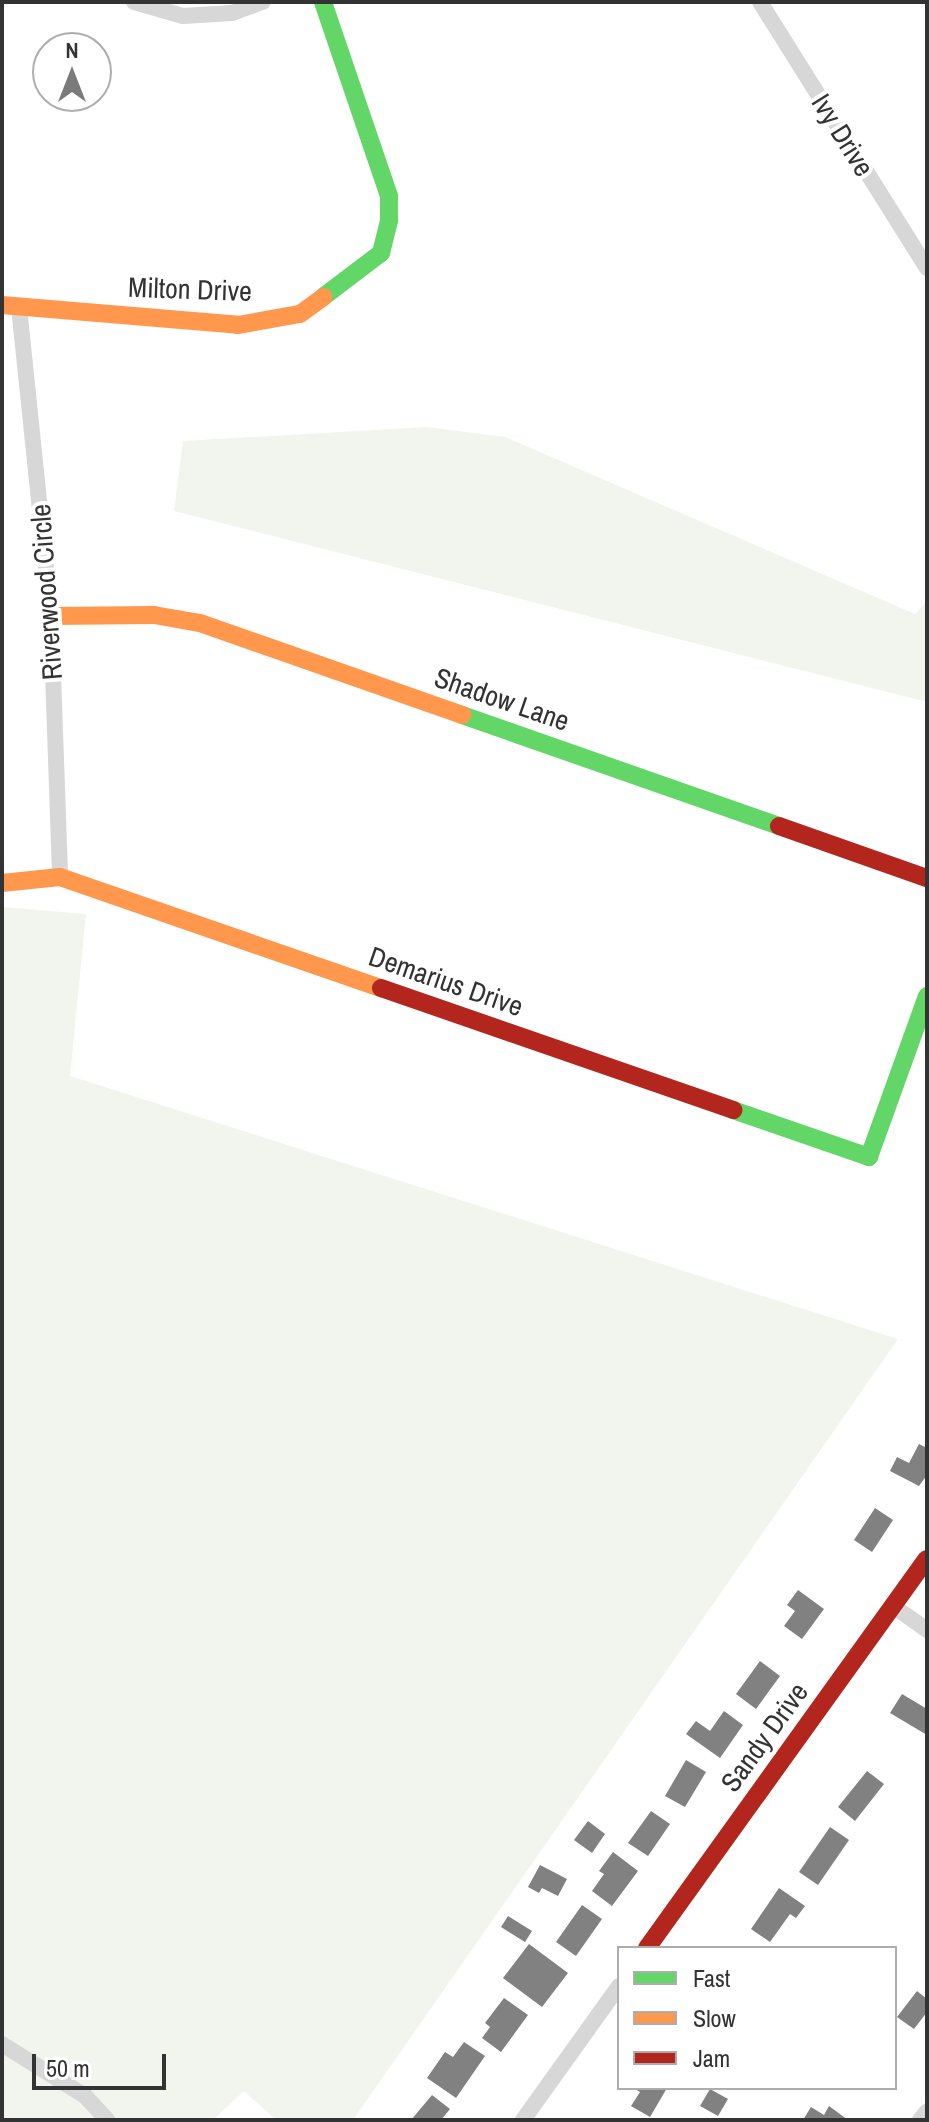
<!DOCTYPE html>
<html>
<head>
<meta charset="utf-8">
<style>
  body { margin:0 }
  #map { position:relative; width:929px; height:2122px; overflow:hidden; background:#fff; font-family:"Archivo Narrow",sans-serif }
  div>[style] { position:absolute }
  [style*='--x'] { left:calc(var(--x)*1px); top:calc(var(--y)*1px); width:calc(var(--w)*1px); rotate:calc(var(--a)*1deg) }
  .green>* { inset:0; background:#f1f5ed }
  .building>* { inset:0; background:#818181 }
  .street>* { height:16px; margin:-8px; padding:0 8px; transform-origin:8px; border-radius:8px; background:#d7d7d7 }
  .fast>* { height:18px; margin:-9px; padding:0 9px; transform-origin:9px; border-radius:9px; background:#63d668 }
  .slow>* { height:18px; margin:-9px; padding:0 9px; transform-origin:9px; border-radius:9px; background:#ff974d }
  .jam>* { height:18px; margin:-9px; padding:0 9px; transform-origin:9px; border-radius:9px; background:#b3261e }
  span { translate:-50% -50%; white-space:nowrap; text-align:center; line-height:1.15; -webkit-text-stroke:8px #fff; paint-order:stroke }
  .street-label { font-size:28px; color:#333 }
  .frame { position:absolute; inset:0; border:4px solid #333; pointer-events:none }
  .legend { position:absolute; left:617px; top:1946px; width:280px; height:144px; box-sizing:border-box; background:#fff; border:2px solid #adadad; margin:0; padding:10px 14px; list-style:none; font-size:24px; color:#333 }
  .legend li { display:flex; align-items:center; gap:16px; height:40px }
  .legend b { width:40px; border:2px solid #adadad }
  .north { position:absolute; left:32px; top:32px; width:80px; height:80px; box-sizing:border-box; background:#fff; border:2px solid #adadad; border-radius:50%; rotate:0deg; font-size:22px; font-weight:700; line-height:32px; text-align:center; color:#333 }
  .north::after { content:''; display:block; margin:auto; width:28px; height:36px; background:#7a7a7a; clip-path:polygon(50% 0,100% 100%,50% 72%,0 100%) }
  .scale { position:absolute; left:32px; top:2054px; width:134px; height:36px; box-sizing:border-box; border:4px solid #333; border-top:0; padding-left:10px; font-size:24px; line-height:28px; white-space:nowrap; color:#333; -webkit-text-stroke:6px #fff; paint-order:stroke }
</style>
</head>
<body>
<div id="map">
  <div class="green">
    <div style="clip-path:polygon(427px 427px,505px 437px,915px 614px,927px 601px,927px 702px,174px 511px,183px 441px)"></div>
    <div style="clip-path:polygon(2px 907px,86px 914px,70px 1076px,898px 1339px,353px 2120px,276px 2120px,244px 2091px,213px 2120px,2px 2120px)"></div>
  </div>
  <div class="building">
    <div style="clip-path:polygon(919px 1444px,927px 1448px,927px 1475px,919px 1486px,890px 1471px,897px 1457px,909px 1463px)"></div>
    <div style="clip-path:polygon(875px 1508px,893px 1520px,872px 1552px,854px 1540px)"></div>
    <div style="clip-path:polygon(798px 1590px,824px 1609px,802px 1639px,784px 1626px,795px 1611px,787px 1605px)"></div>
    <div style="clip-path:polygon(760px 1661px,780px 1676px,756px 1709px,736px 1694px)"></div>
    <div style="clip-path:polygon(902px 1694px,927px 1709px,927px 1735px,890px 1713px)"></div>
    <div style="clip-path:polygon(724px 1711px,743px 1725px,720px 1758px,686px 1734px,696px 1721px,710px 1731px)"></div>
    <div style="clip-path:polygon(686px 1760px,706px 1772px,685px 1807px,665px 1796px)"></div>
    <div style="clip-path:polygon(867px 1771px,884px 1784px,855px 1821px,838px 1807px)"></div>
    <div style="clip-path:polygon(651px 1811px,670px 1824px,648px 1856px,628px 1843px)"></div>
    <div style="clip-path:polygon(588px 1821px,605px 1834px,592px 1853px,574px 1840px)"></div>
    <div style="clip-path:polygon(830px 1827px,849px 1840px,818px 1885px,799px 1872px)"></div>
    <div style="clip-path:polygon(613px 1852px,638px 1871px,612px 1906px,592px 1891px,604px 1874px,599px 1871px)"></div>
    <div style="clip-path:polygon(540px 1865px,567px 1879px,558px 1896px,542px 1888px,539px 1893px,528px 1887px)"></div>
    <div style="clip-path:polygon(779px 1888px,805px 1906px,796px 1918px,790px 1914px,770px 1942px,751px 1929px)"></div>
    <div style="clip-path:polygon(582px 1905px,602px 1919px,576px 1956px,556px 1942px)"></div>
    <div style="clip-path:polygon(508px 1916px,532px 1931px,525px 1942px,501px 1927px)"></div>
    <div style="clip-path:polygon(529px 1944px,568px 1973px,542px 2007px,503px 1978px)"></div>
    <div style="clip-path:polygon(917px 1991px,927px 1999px,927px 2012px,914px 2029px,897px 2017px)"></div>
    <div style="clip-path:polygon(504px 1998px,528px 2015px,501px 2052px,482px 2038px,490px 2027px,485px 2023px)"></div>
    <div style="clip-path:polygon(464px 2042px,485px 2056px,456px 2098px,427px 2078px,445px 2052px,453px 2057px)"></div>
    <div style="clip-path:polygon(633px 2088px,667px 2088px,650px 2117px,631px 2106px,640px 2092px)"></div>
    <div style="clip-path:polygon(710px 2089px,728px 2099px,718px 2116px,700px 2106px)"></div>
    <div style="clip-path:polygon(432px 2095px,450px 2109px,441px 2120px,411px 2120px)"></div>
    <div style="clip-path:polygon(829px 2106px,848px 2120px,803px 2120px,811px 2107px,824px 2115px)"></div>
  </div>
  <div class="street">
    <div style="--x:134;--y:2;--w:51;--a:15.9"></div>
    <div style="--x:183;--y:16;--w:49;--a:-3.5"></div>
    <div style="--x:232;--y:13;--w:33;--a:-20"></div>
    <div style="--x:760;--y:2;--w:314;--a:57.9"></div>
    <div style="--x:19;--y:307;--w:311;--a:84.1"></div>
    <div style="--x:51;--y:616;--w:261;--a:88"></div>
    <div style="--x:893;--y:1606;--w:42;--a:35.2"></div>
    <div style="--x:2;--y:2044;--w:98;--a:32.1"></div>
    <div style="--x:85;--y:2096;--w:33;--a:47"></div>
    <div style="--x:523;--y:2120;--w:165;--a:-54.4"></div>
    <div style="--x:920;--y:2120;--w:11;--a:-52"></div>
  </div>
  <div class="fast">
    <div style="--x:323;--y:297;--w:73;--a:-37.2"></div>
    <div style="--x:381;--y:253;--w:34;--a:-76"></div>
    <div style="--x:389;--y:220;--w:24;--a:-90"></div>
    <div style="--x:389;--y:196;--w:205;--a:-108.8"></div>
    <div style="--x:462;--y:715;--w:336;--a:19.3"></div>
    <div style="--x:733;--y:1110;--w:144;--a:19.1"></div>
    <div style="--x:869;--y:1157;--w:171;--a:-70.2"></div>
  </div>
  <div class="slow">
    <div style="--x:2;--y:305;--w:237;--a:4.8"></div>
    <div style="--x:238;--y:325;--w:63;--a:-10.1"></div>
    <div style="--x:300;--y:314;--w:29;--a:-36"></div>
    <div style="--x:51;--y:616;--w:103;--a:-0.6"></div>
    <div style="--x:154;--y:615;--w:47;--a:9.9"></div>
    <div style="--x:200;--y:623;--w:278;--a:19.3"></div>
    <div style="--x:2;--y:883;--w:58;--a:-5.9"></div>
    <div style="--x:60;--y:877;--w:340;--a:19.1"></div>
  </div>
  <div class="jam">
    <div style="--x:779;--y:826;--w:157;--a:19.4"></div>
    <div style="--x:381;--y:988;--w:373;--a:19.1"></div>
    <div style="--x:647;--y:1948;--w:479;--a:-54.3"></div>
  </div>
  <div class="street-label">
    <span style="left:843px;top:135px;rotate:58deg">Ivy Drive</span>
    <span style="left:190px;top:289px;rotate:2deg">Milton Drive</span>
    <span style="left:46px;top:592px;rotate:-94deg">Riverwood Circle</span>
    <span style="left:502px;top:699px;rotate:19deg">Shadow Lane</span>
    <span style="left:446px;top:981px;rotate:19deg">Demarius Drive</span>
    <span style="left:764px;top:1737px;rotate:-54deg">Sandy Drive</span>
  </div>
  <div class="frame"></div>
  <ul class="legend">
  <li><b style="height:10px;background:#63d668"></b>Fast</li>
  <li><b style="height:10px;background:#ff974d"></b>Slow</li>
  <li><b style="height:10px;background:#b3261e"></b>Jam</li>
  </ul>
  <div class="north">N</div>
  <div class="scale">50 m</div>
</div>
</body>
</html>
